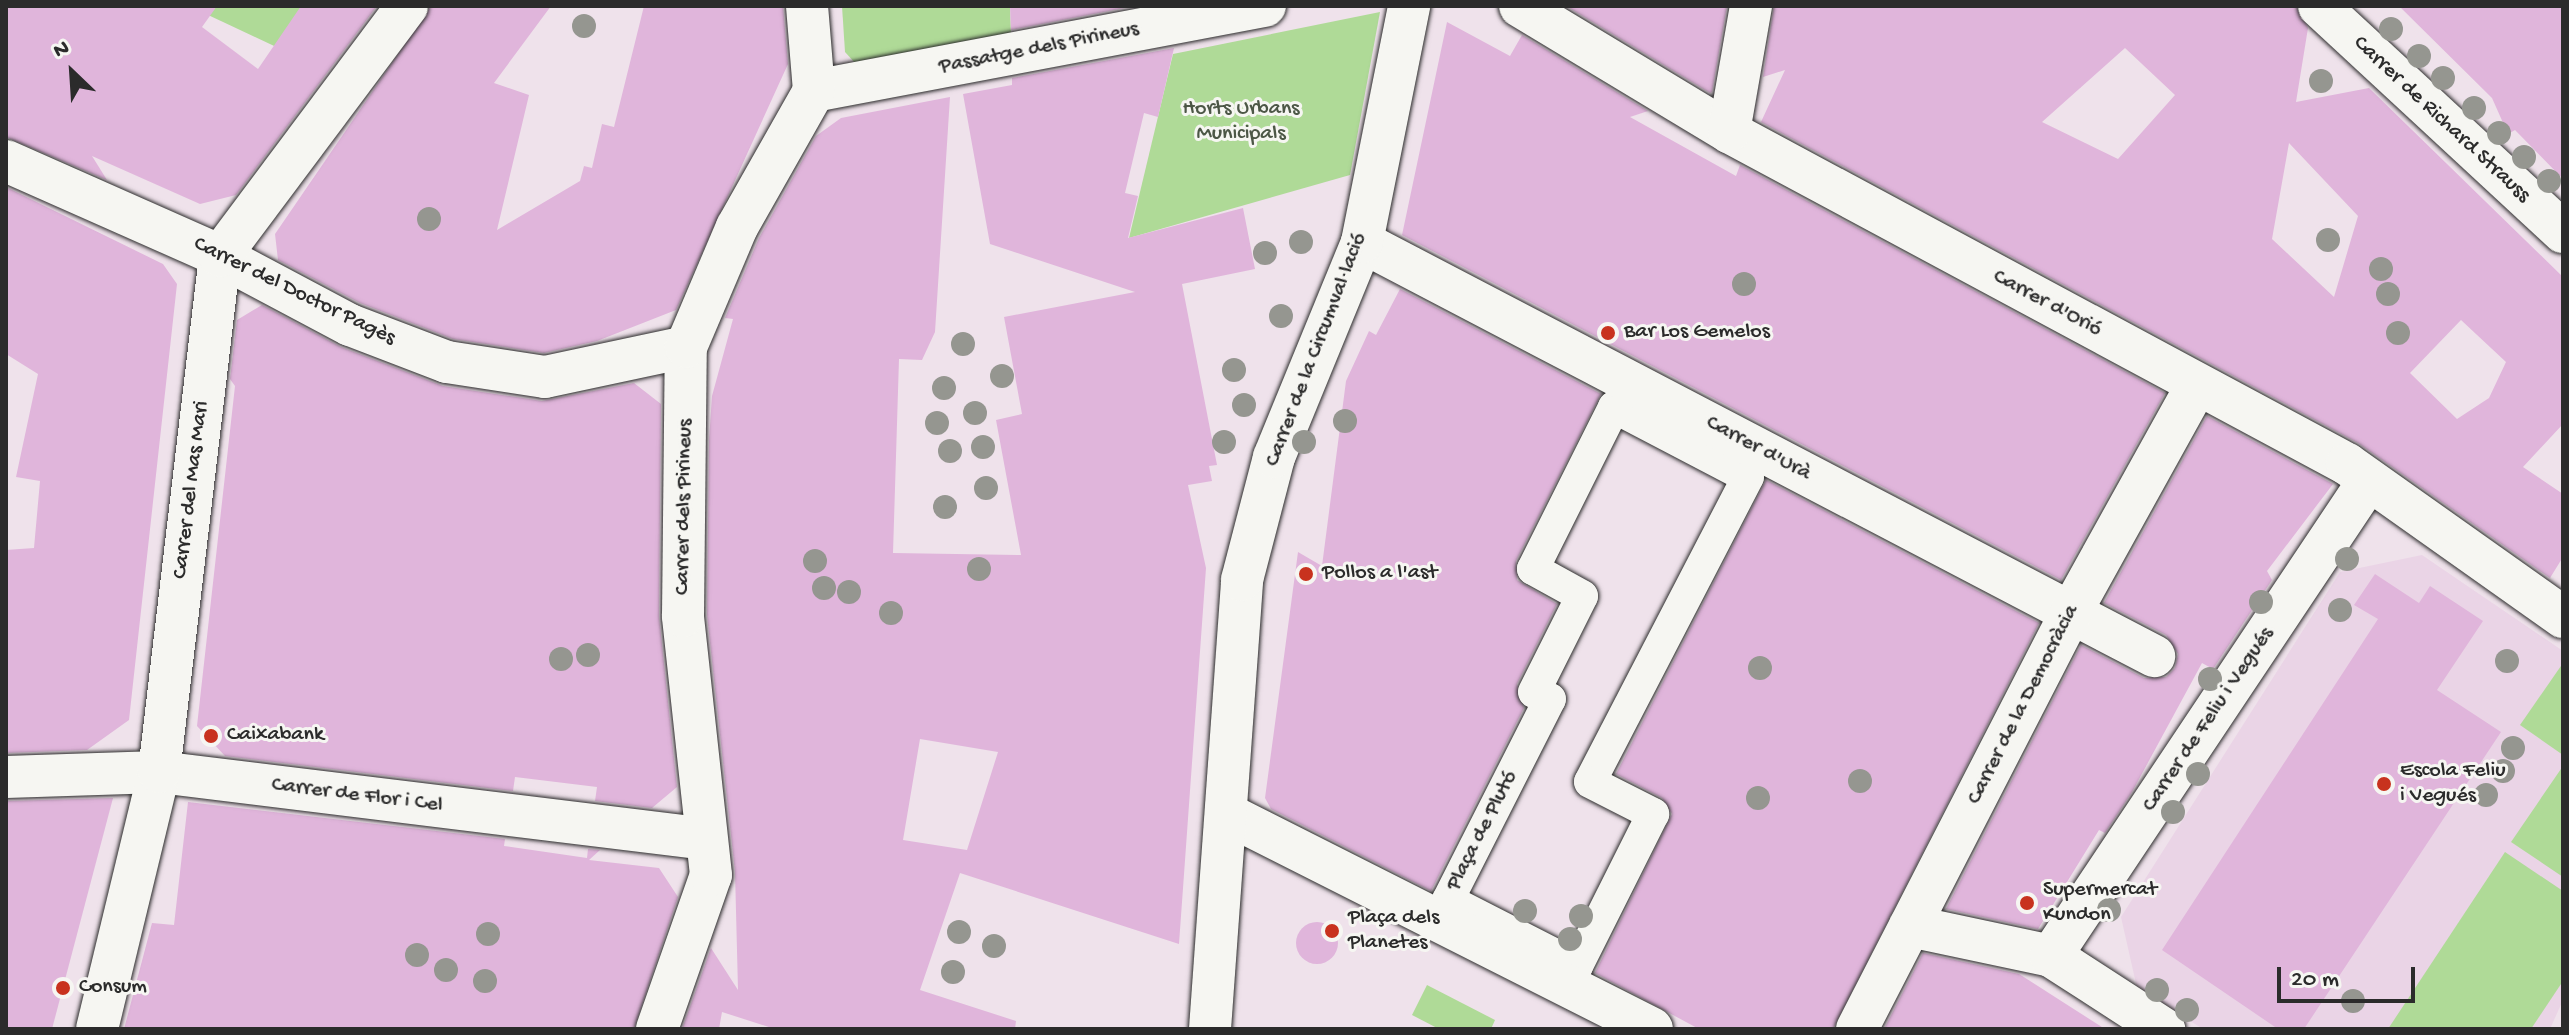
<!DOCTYPE html>
<html>
<head>
<meta charset="utf-8">
<style>
  body { margin:0 }
  #map { position:relative; width:2569px; height:1035px; overflow:hidden; background:#efe2eb; font-family:"Gochi Hand",sans-serif }
  div>[style] { position:absolute }
  [style*='--x'] { left:calc(var(--x)*1px); top:calc(var(--y)*1px); width:calc(var(--w)*1px); rotate:calc(var(--a)*1deg) }
  .built>* { inset:0; background:#ead4e6 }
  .green>* { inset:0; background:#afda97 }
  .building>* { inset:0; background:#e0b5db }
  .round { border-radius:50% }
  .roads { filter:drop-shadow(0 0 2px #2b2b2b) drop-shadow(0 0 2px #2b2b2b) }
  .pedestrian>* { height:32px; margin:-16px; padding:0 16px; transform-origin:16px; border-radius:16px; background:#f6f6f2 }
  .minor>* { height:42px; margin:-21px; padding:0 21px; transform-origin:21px; border-radius:21px; background:#f6f6f2 }
  .trees>* { width:24px; height:24px; margin:-12px; border-radius:50%; background:#959690 }
  .dots>* { width:22px; height:22px; translate:-50% -50%; box-sizing:border-box; border:4px solid #f6f6f2; border-radius:50% }
  span { translate:-50% -50%; white-space:nowrap; text-align:center; line-height:1.15; -webkit-text-stroke:6px #f6f6f2; paint-order:stroke }
  .street-label { font-size:22px; color:#2b2b2b }
  .park-label { font-size:22px; color:#4c5746 }
  .poi-label { font-size:22px; color:#2b2b2b }
  .left { translate:0 -50%; text-align:left }
  .frame { position:absolute; inset:0; border:8px solid #2b2b2b; pointer-events:none }
  .north { position:absolute; left:32px; top:32px; width:80px; height:80px; -webkit-text-stroke:6px #f6f6f2; paint-order:stroke; rotate:335deg; font-size:22px; font-weight:700; line-height:32px; text-align:center; color:#2b2b2b }
  .north::after { content:''; display:block; margin:auto; width:28px; height:36px; background:#2b2b2b; clip-path:polygon(50% 0,100% 100%,50% 72%,0 100%) }
  .scale { position:absolute; left:2277px; top:967px; width:138px; height:36px; box-sizing:border-box; border:4px solid #2b2b2b; border-top:0; padding-left:10px; font-size:24px; line-height:28px; white-space:nowrap; color:#2b2b2b; -webkit-text-stroke:6px #f6f6f2; paint-order:stroke }
</style>
</head>
<body>
<div id="map">
  <div class="built">
    <div style="clip-path:polygon(2422px 555px,2563px 651px,2563px 1000px,2550px 1029px,2203px 1029px,2137px 988px,2121px 917px,2340px 572px)"></div>
  </div>
  <div class="green">
    <div style="clip-path:polygon(189px 6px,303px 6px,323px 69px)"></div>
    <div style="clip-path:polygon(842px 6px,1010px 6px,1011px 36px,855px 63px,845px 52px)"></div>
    <div style="clip-path:polygon(1380px 12px,1350px 175px,1129px 238px,1173px 54px)"></div>
    <div style="clip-path:polygon(2563px 663px,2563px 755px,2520px 725px)"></div>
    <div style="clip-path:polygon(2563px 766px,2563px 877px,2511px 842px)"></div>
    <div style="clip-path:polygon(2505px 852px,2563px 891px,2563px 981px,2531px 1029px,2388px 1029px)"></div>
    <div style="clip-path:polygon(1427px 985px,1495px 1020px,1491px 1029px,1439px 1029px,1412px 1015px)"></div>
  </div>
  <div class="building">
    <div style="clip-path:polygon(6px 6px,217px 6px,202px 27px,258px 69px,301px 6px,377px 6px,236px 195px,200px 204px,92px 156px,107px 180px,6px 137px)"></div>
    <div style="clip-path:polygon(431px 6px,551px 6px,494px 83px,529px 95px,497px 230px,580px 181px,584px 166px,592px 168px,602px 124px,614px 127px,644px 6px,783px 6px,788px 64px,676px 310px,597px 341px,544px 353px,453px 339px,360px 303px,278px 260px,275px 234px)"></div>
    <div style="clip-path:polygon(1010px 6px,1135px 6px,1011px 30px)"></div>
    <div style="clip-path:polygon(1566px 6px,1727px 6px,1712px 92px,1710px 93px)"></div>
    <div style="clip-path:polygon(evenodd,1774px 6px,2296px 6px,2308px 28px,2296px 102px,2369px 88px,2563px 277px,2563px 424px,2523px 467px,2563px 494px,2563px 557px,2550px 578px,2358px 443px,1761px 122px,1785px 70px,1763px 77px,1774px 6px,2125px 48px,2175px 95px,2118px 159px,2042px 122px,2125px 48px,1774px 6px,2289px 143px,2358px 216px,2334px 297px,2272px 239px,2289px 143px,1774px 6px,2461px 320px,2506px 362px,2489px 398px,2457px 419px,2410px 373px,2461px 320px)"></div>
    <div style="clip-path:polygon(2399px 6px,2563px 6px,2563px 179px,2515px 130px,2508px 134px,2492px 98px)"></div>
    <div style="clip-path:polygon(1447px 22px,1510px 56px,1522px 35px,1648px 111px,1630px 117px,1736px 176px,1740px 165px,2165px 393px,2061px 580px,1402px 235px)"></div>
    <div style="clip-path:polygon(evenodd,1174px 48px,1158px 117px,1144px 113px,1125px 193px,1138px 196px,1128px 238px,1243px 208px,1255px 269px,1182px 284px,1217px 465px,1209px 466px,1212px 481px,1188px 485px,1206px 568px,1179px 944px,960px 873px,920px 990px,1016px 1021px,1015px 1029px,775px 1029px,722px 1012px,719px 1029px,682px 1029px,711px 948px,738px 990px,735px 872px,707px 615px,709px 441px,712px 396px,733px 319px,725px 318px,759px 238px,816px 136px,841px 118px,950px 97px,935px 332px,922px 360px,899px 359px,893px 553px,1021px 555px,996px 420px,1022px 414px,1004px 317px,1135px 292px,990px 244px,963px 94px,1012px 85px,1012px 78px,1174px 48px,920px 739px,998px 752px,967px 850px,903px 840px,920px 739px)"></div>
    <div style="clip-path:polygon(6px 187px,163px 264px,177px 284px,129px 720px,87px 750px,6px 753px,6px 550px,34px 548px,40px 481px,16px 477px,38px 374px,6px 354px)"></div>
    <div style="clip-path:polygon(1400px 289px,1601px 394px,1516px 561px,1517px 580px,1557px 604px,1517px 684px,1524px 708px,1431px 891px,1271px 809px,1265px 798px,1298px 552px,1322px 566px,1346px 381px,1369px 331px,1376px 335px)"></div>
    <div style="clip-path:polygon(262px 305px,341px 347px,443px 386px,542px 401px,634px 383px,661px 404px,659px 616px,677px 787px,652px 808px,595px 801px,597px 787px,515px 777px,513px 791px,225px 756px,197px 726px,235px 386px,230px 379px,237px 320px)"></div>
    <div style="clip-path:polygon(2207px 416px,2333px 484px,2267px 571px,2272px 580px,2213px 669px,2202px 663px,2132px 792px,2105px 833px,2099px 830px,2038px 929px,1946px 909px,2081px 645px,2144px 678px,2166px 677px,2175px 668px,2178px 654px,2166px 635px,2104px 603px)"></div>
    <div style="clip-path:polygon(1766px 480px,2039px 623px,1833px 1029px,1699px 1029px,1595px 973px,1672px 814px,1662px 798px,1616px 774px)"></div>
    <div style="clip-path:polygon(2375px 574px,2419px 603px,2430px 586px,2483px 621px,2437px 690px,2501px 732px,2304px 1029px,2278px 1029px,2162px 950px,2378px 619px,2354px 605px)"></div>
    <div style="clip-path:polygon(113px 798px,52px 1029px,6px 1029px,6px 801px)"></div>
    <div style="clip-path:polygon(188px 802px,505px 839px,504px 846px,587px 858px,588px 849px,600px 850px,589px 860px,659px 868px,678px 897px,634px 1029px,124px 1029px,152px 923px,174px 925px)"></div>
    <div class="round" style="left:1296px;top:922px;width:42px;height:42px"></div>
    <div style="clip-path:polygon(1923px 953px,2019px 974px,2105px 1029px,1884px 1029px)"></div>
  </div>
  <div class="roads">
    <div class="pedestrian">
      <div style="--x:1614;--y:407;--w:151;--a:27.6"></div>
      <div style="--x:1748;--y:477;--w:343;--a:117.4"></div>
      <div style="--x:1590;--y:782;--w:71;--a:26.9"></div>
      <div style="--x:1653;--y:814;--w:170;--a:116.6"></div>
      <div style="--x:1577;--y:966;--w:145;--a:-152.9"></div>
      <div style="--x:1448;--y:900;--w:225;--a:-63.1"></div>
      <div style="--x:1550;--y:699;--w:17;--a:-156"></div>
      <div style="--x:1534;--y:692;--w:107;--a:-63.4"></div>
      <div style="--x:1582;--y:596;--w:56;--a:-151.1"></div>
      <div style="--x:1533;--y:569;--w:181;--a:-63.4"></div>
    </div>
    <div class="minor">
      <div style="--x:1520;--y:6;--w:244;--a:31.1"></div>
      <div style="--x:1729;--y:132;--w:702;--a:28.25"></div>
      <div style="--x:2347;--y:464;--w:265;--a:35.3"></div>
      <div style="--x:2319;--y:6;--w:333;--a:42.8"></div>
      <div style="--x:814;--y:91;--w:459;--a:-10.7"></div>
      <div style="--x:1729;--y:132;--w:128;--a:-80.1"></div>
      <div style="--x:6;--y:161;--w:234;--a:23.9"></div>
      <div style="--x:220;--y:256;--w:147;--a:28"></div>
      <div style="--x:350;--y:325;--w:104;--a:20.9"></div>
      <div style="--x:447;--y:362;--w:99;--a:8.7"></div>
      <div style="--x:545;--y:377;--w:144;--a:-12"></div>
      <div style="--x:1362;--y:242;--w:894;--a:27.6"></div>
      <div style="--x:6;--y:777;--w:153;--a:-1.9"></div>
      <div style="--x:159;--y:772;--w:551;--a:6.98"></div>
      <div style="--x:1227;--y:814;--w:476;--a:26.8"></div>
      <div style="--x:1910;--y:926;--w:144;--a:12"></div>
      <div style="--x:2051;--y:956;--w:135;--a:32.9"></div>
      <div style="--x:2051;--y:956;--w:569;--a:-56.25"></div>
      <div style="--x:97;--y:1029;--w:264;--a:-76.4"></div>
      <div style="--x:159;--y:772;--w:520;--a:-83.26"></div>
      <div style="--x:220;--y:256;--w:312;--a:-53.2"></div>
      <div style="--x:657;--y:1029;--w:163;--a:-70.7"></div>
      <div style="--x:711;--y:875;--w:261;--a:-96.2"></div>
      <div style="--x:683;--y:616;--w:269;--a:-89.4"></div>
      <div style="--x:686;--y:347;--w:130;--a:-67"></div>
      <div style="--x:737;--y:227;--w:156;--a:-60.5"></div>
      <div style="--x:814;--y:91;--w:85;--a:-94.7"></div>
      <div style="--x:1210;--y:1029;--w:450;--a:-85.9"></div>
      <div style="--x:1242;--y:580;--w:127;--a:-75.4"></div>
      <div style="--x:1274;--y:457;--w:232;--a:-67.7"></div>
      <div style="--x:1362;--y:242;--w:241;--a:-78.7"></div>
      <div style="--x:1857;--y:1029;--w:469;--a:-62.8"></div>
      <div style="--x:2071;--y:612;--w:260;--a:-61"></div>
    </div>
  </div>
  <div class="trees">
    <div style="left:584px;top:26px"></div>
    <div style="left:2391px;top:29px"></div>
    <div style="left:2419px;top:56px"></div>
    <div style="left:2443px;top:78px"></div>
    <div style="left:2321px;top:81px"></div>
    <div style="left:2474px;top:108px"></div>
    <div style="left:2499px;top:133px"></div>
    <div style="left:2524px;top:157px"></div>
    <div style="left:2549px;top:181px"></div>
    <div style="left:429px;top:219px"></div>
    <div style="left:2328px;top:240px"></div>
    <div style="left:1301px;top:242px"></div>
    <div style="left:1265px;top:253px"></div>
    <div style="left:2381px;top:269px"></div>
    <div style="left:1744px;top:284px"></div>
    <div style="left:2388px;top:294px"></div>
    <div style="left:1281px;top:316px"></div>
    <div style="left:2398px;top:333px"></div>
    <div style="left:963px;top:344px"></div>
    <div style="left:1234px;top:370px"></div>
    <div style="left:1002px;top:376px"></div>
    <div style="left:944px;top:388px"></div>
    <div style="left:1244px;top:405px"></div>
    <div style="left:975px;top:413px"></div>
    <div style="left:1345px;top:421px"></div>
    <div style="left:937px;top:423px"></div>
    <div style="left:1224px;top:442px"></div>
    <div style="left:1304px;top:442px"></div>
    <div style="left:983px;top:447px"></div>
    <div style="left:950px;top:451px"></div>
    <div style="left:986px;top:488px"></div>
    <div style="left:945px;top:507px"></div>
    <div style="left:2347px;top:559px"></div>
    <div style="left:815px;top:561px"></div>
    <div style="left:979px;top:569px"></div>
    <div style="left:824px;top:588px"></div>
    <div style="left:849px;top:592px"></div>
    <div style="left:2261px;top:602px"></div>
    <div style="left:2340px;top:610px"></div>
    <div style="left:891px;top:613px"></div>
    <div style="left:588px;top:655px"></div>
    <div style="left:561px;top:659px"></div>
    <div style="left:2507px;top:661px"></div>
    <div style="left:1760px;top:668px"></div>
    <div style="left:2210px;top:679px"></div>
    <div style="left:2513px;top:748px"></div>
    <div style="left:2503px;top:771px"></div>
    <div style="left:2198px;top:774px"></div>
    <div style="left:1860px;top:781px"></div>
    <div style="left:2486px;top:795px"></div>
    <div style="left:1758px;top:798px"></div>
    <div style="left:2173px;top:812px"></div>
    <div style="left:2109px;top:910px"></div>
    <div style="left:1525px;top:911px"></div>
    <div style="left:1581px;top:916px"></div>
    <div style="left:959px;top:932px"></div>
    <div style="left:488px;top:934px"></div>
    <div style="left:1570px;top:939px"></div>
    <div style="left:994px;top:946px"></div>
    <div style="left:417px;top:955px"></div>
    <div style="left:446px;top:970px"></div>
    <div style="left:953px;top:972px"></div>
    <div style="left:485px;top:981px"></div>
    <div style="left:2157px;top:990px"></div>
    <div style="left:2353px;top:1001px"></div>
    <div style="left:2187px;top:1010px"></div>
  </div>
  <div class="dots">
    <div style="left:1608px;top:333px;background:#c8321e"></div>
    <div style="left:1306px;top:574px;background:#c8321e"></div>
    <div style="left:211px;top:736px;background:#c8321e"></div>
    <div style="left:2384px;top:784px;background:#c8321e"></div>
    <div style="left:2027px;top:903px;background:#c8321e"></div>
    <div style="left:1332px;top:931px;background:#c8321e"></div>
    <div style="left:63px;top:988px;background:#c8321e"></div>
  </div>
  <div class="street-label">
    <span style="left:1039px;top:49px;rotate:-11deg">Passatge dels Pirineus</span>
    <span style="left:2441px;top:120px;rotate:43deg">Carrer de Richard Strauss</span>
    <span style="left:294px;top:292px;rotate:26deg">Carrer del Doctor Pagès</span>
    <span style="left:2047px;top:304px;rotate:28deg">Carrer d'Orió</span>
    <span style="left:1317px;top:350px;rotate:-69deg">Carrer de la Circumval·lació</span>
    <span style="left:1758px;top:449px;rotate:28deg">Carrer d'Urà</span>
    <span style="left:192px;top:490px;rotate:-83deg">Carrer del Mas Mari</span>
    <span style="left:685px;top:507px;rotate:-89deg">Carrer dels Pirineus</span>
    <span style="left:2024px;top:705px;rotate:-63deg">Carrer de la Democràcia</span>
    <span style="left:2209px;top:720px;rotate:-56deg">Carrer de Feliu i Vegués</span>
    <span style="left:357px;top:796px;rotate:7deg">Carrer de Flor i Cel</span>
    <span style="left:1483px;top:831px;rotate:-63deg">Plaça de Plutó</span>
  </div>
  <div class="park-label">
    <span style="left:1241px;top:122px">Horts Urbans<br>Municipals</span>
  </div>
  <div class="poi-label">
    <span class="left" style="left:1624px;top:333px">Bar Los Gemelos</span>
    <span class="left" style="left:1322px;top:574px">Pollos a l'ast</span>
    <span class="left" style="left:227px;top:736px">Caixabank</span>
    <span class="left" style="left:2400px;top:784px">Escola Feliu<br>i Vegués</span>
    <span class="left" style="left:2043px;top:903px">Supermercat<br>Kundon</span>
    <span class="left" style="left:1348px;top:931px">Plaça dels<br>Planetes</span>
    <span class="left" style="left:79px;top:988px">Consum</span>
  </div>
  <div class="frame"></div>
  <div class="north">N</div>
  <div class="scale">20 m</div>
</div>
</body>
</html>
